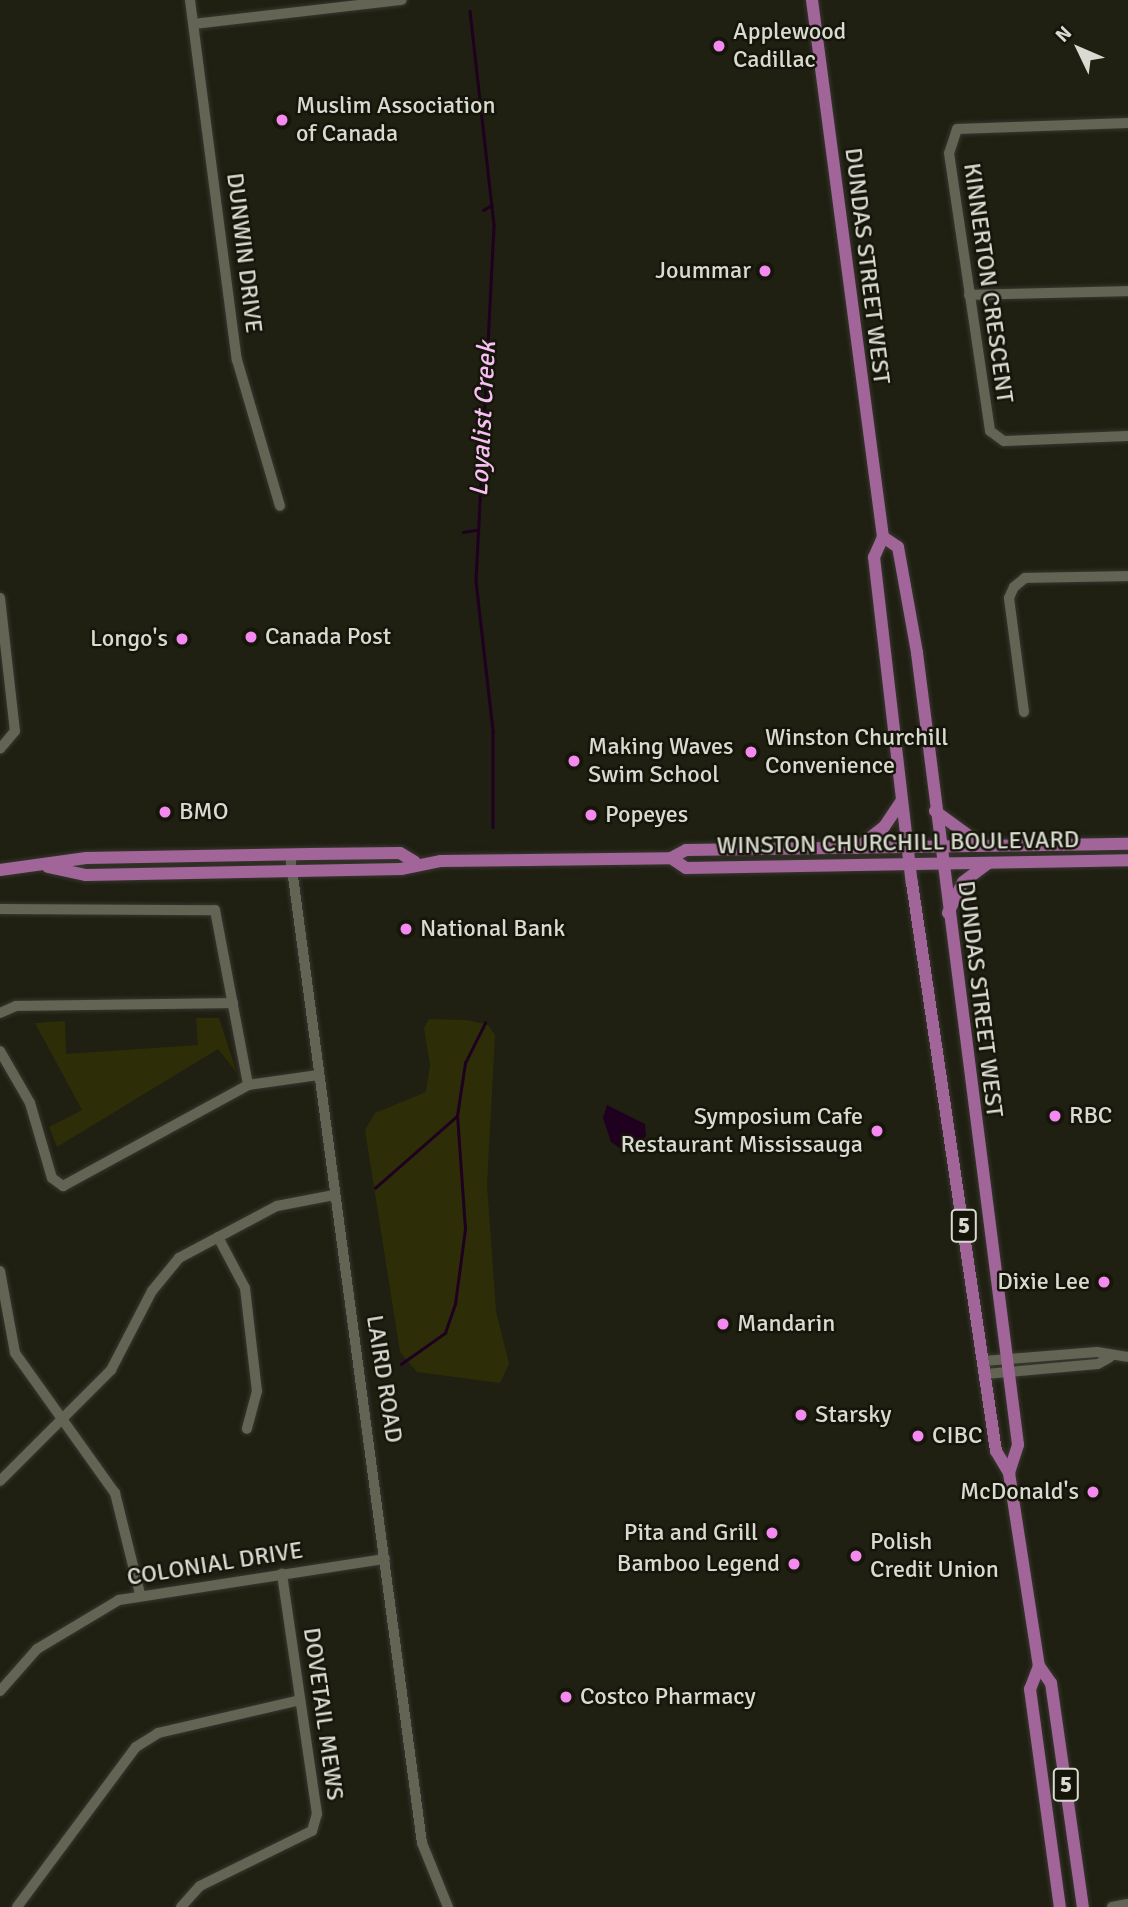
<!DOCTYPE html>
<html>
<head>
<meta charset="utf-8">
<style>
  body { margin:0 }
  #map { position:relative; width:1128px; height:1907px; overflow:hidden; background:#1f1f12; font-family:Signika,sans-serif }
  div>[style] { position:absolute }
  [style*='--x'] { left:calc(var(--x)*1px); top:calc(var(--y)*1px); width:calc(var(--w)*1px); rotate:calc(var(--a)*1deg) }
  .green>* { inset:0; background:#2d2e07 }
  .water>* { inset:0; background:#1f011f }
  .stream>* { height:2.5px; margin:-1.25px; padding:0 1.25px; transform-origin:1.25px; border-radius:1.25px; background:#1f011f }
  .roads { filter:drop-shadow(0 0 2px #37372f) drop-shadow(0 0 2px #37372f) }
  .minor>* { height:10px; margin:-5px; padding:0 5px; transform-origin:5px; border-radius:5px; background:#636454 }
  .major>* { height:12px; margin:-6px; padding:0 6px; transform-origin:6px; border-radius:6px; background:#a2659a }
  .dots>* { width:19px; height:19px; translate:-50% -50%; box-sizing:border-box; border:4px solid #151609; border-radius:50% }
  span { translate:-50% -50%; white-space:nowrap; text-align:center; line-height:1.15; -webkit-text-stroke:5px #151609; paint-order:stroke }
  .shield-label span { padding:2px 5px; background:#151609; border:2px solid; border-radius:5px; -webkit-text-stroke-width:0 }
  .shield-label { font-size:23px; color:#d9dad1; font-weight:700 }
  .poi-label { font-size:24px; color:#d9dad1 }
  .left { translate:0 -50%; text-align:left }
  .right { translate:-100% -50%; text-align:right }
  .street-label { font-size:24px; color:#d9dad1 }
  .water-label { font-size:26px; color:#f8bff4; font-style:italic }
  .north { position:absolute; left:1044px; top:14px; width:70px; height:70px; -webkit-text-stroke:5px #151609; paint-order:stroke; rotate:314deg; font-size:19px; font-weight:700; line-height:28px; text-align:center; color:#d9dad1 }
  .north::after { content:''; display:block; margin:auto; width:24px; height:32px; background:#d9dad1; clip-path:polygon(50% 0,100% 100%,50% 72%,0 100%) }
</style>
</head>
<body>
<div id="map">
  <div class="green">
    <div style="clip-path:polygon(196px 1018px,219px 1018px,237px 1073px,218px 1049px,57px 1147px,49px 1127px,82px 1110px,35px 1023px,65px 1021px,66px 1054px,198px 1045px)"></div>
    <div style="clip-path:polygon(429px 1019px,467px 1020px,488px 1025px,495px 1035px,487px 1185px,496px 1311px,509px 1364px,500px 1383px,417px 1372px,400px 1352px,365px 1130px,375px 1113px,426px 1092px,430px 1065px,424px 1028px)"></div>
  </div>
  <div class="water">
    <div style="clip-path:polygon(607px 1105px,645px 1124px,646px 1136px,633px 1149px,624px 1151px,611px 1142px,603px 1118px)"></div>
  </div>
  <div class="stream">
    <div style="--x:470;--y:11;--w:216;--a:83.6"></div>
    <div style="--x:494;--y:226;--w:355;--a:92.9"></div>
    <div style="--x:476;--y:581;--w:151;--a:83.5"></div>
    <div style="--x:493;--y:731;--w:96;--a:90"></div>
    <div style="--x:483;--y:210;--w:10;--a:-29"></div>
    <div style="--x:463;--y:532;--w:13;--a:-9"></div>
    <div style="--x:375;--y:1188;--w:109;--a:-41.3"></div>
    <div style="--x:401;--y:1364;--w:54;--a:-35.2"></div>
    <div style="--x:445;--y:1333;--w:31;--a:-71"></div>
    <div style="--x:455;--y:1304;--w:76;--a:-82.4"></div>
    <div style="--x:465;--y:1229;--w:113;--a:-94"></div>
    <div style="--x:457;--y:1116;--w:54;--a:-81.4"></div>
    <div style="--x:465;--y:1063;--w:45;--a:-63.4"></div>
  </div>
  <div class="roads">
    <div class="minor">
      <div style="--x:190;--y:0;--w:363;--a:82.6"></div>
      <div style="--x:237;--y:360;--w:152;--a:73.6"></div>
      <div style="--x:194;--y:24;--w:209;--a:-6.6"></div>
      <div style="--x:1128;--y:123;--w:171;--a:178"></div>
      <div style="--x:957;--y:129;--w:25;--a:108"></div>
      <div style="--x:949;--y:153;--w:281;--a:81.6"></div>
      <div style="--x:990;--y:431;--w:17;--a:36"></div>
      <div style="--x:1004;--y:441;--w:124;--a:-2.3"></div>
      <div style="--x:969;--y:295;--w:159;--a:-1.4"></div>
      <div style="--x:0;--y:598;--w:134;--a:83.6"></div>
      <div style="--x:15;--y:731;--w:23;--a:130"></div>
      <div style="--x:1024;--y:712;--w:115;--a:-97.5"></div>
      <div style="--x:1009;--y:598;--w:12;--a:-66"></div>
      <div style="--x:1014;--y:587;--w:14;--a:-39"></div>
      <div style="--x:1025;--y:578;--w:103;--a:-1.1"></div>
      <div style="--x:290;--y:854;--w:998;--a:82.4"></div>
      <div style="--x:422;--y:1843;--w:69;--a:67.9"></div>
      <div style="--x:0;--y:909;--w:215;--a:0.3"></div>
      <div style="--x:215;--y:910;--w:178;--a:79.3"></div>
      <div style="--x:0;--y:1013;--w:17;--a:-24"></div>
      <div style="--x:16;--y:1006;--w:217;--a:-0.8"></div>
      <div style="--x:0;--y:1051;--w:60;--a:60"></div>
      <div style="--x:30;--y:1103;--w:78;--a:73.7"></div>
      <div style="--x:52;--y:1178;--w:14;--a:36"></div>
      <div style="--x:63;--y:1186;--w:211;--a:-28.6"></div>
      <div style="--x:248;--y:1085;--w:71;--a:-8.1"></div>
      <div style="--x:218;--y:1237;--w:58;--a:62.1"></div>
      <div style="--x:245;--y:1288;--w:104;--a:83.4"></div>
      <div style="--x:257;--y:1391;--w:39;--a:105"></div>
      <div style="--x:0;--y:1271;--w:83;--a:79.6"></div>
      <div style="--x:15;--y:1353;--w:172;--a:54.5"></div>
      <div style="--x:115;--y:1493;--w:104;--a:76.1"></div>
      <div style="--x:984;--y:1361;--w:113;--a:-4.6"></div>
      <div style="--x:1097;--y:1352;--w:31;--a:9"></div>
      <div style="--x:986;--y:1374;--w:112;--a:-5.1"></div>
      <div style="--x:1098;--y:1364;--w:13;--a:-29"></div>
      <div style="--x:0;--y:1481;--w:157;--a:-45"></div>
      <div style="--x:111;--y:1370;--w:89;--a:-62.6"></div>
      <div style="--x:152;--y:1291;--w:43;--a:-50.7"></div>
      <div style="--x:179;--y:1258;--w:111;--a:-28"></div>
      <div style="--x:277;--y:1206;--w:58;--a:-10.9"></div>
      <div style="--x:0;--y:1691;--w:56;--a:-48.6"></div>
      <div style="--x:37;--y:1649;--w:96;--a:-30.9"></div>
      <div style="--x:119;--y:1600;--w:269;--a:-8.8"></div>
      <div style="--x:17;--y:1907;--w:199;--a:-53.4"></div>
      <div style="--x:136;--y:1747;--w:26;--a:-32"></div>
      <div style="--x:158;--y:1733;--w:143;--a:-13"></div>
      <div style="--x:181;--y:1907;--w:28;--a:-48"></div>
      <div style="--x:200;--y:1886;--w:125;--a:-26.2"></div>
      <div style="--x:312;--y:1831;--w:18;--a:-74"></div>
      <div style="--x:317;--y:1814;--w:243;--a:-98.3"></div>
      <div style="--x:1112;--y:1907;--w:16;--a:-11"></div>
    </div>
    <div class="major">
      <div style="--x:812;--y:0;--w:542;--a:82.47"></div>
      <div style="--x:883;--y:537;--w:22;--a:114"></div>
      <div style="--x:874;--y:557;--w:328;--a:83.4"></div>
      <div style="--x:912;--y:883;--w:574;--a:81.59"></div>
      <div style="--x:996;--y:1451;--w:26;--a:59"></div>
      <div style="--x:1009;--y:1473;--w:195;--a:81.2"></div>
      <div style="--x:1039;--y:1666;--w:21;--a:55"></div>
      <div style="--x:1051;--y:1683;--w:226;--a:81.9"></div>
      <div style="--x:883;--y:537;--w:18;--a:34"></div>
      <div style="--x:898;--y:547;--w:108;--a:79.8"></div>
      <div style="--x:917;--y:653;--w:798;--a:82.73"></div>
      <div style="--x:1018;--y:1445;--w:29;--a:108"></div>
      <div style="--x:935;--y:811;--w:54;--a:36"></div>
      <div style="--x:857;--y:848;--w:34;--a:-38"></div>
      <div style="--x:884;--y:827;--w:32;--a:-56"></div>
      <div style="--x:671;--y:858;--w:18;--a:34"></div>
      <div style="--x:686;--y:868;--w:442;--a:-1"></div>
      <div style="--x:48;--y:867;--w:39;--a:12"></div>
      <div style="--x:86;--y:875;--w:315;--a:-1.1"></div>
      <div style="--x:401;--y:869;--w:41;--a:-11.3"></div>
      <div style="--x:441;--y:861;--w:230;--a:-0.7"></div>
      <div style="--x:671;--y:858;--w:17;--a:-28"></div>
      <div style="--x:686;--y:850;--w:442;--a:-0.8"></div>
      <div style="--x:0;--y:870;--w:87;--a:-7.9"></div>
      <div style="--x:86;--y:858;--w:224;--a:-1"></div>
      <div style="--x:310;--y:854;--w:90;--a:-0.6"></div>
      <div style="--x:400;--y:853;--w:17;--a:31"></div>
      <div style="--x:948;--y:913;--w:34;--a:-64"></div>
      <div style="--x:963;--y:882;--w:31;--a:-37"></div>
      <div style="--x:1039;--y:1666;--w:25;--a:111"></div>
      <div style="--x:1030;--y:1689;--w:220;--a:82.2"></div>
    </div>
  </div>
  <div class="dots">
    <div style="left:719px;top:46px;background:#f489f0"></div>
    <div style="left:282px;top:120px;background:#f489f0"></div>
    <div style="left:765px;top:271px;background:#f489f0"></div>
    <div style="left:251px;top:637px;background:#f489f0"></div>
    <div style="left:182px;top:639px;background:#f489f0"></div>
    <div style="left:751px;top:752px;background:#f489f0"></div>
    <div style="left:574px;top:761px;background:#f489f0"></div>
    <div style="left:165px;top:812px;background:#f489f0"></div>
    <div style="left:591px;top:815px;background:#f489f0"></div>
    <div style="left:406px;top:929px;background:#f489f0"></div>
    <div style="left:1055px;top:1116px;background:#f489f0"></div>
    <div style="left:877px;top:1131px;background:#f489f0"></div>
    <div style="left:1104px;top:1282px;background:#f489f0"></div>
    <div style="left:723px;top:1324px;background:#f489f0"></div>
    <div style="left:801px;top:1415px;background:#f489f0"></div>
    <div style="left:918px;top:1436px;background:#f489f0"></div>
    <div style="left:1093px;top:1492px;background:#f489f0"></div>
    <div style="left:772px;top:1533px;background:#f489f0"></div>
    <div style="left:856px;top:1556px;background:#f489f0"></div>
    <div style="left:794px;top:1564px;background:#f489f0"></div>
    <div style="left:566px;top:1697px;background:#f489f0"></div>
  </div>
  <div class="shield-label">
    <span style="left:964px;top:1226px">5</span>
    <span style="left:1066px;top:1785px">5</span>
  </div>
  <div class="poi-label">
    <span class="left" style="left:733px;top:46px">Applewood<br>Cadillac</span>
    <span class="left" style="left:296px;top:120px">Muslim Association<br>of Canada</span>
    <span class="right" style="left:751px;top:271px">Joummar</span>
    <span class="left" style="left:265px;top:637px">Canada Post</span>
    <span class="right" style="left:168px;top:639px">Longo's</span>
    <span class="left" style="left:765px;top:752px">Winston Churchill<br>Convenience</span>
    <span class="left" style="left:588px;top:761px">Making Waves<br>Swim School</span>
    <span class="left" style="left:179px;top:812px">BMO</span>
    <span class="left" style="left:605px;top:815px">Popeyes</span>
    <span class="left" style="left:420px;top:929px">National Bank</span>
    <span class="left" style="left:1069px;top:1116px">RBC</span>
    <span class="right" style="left:863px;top:1131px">Symposium Cafe<br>Restaurant Mississauga</span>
    <span class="right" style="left:1090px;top:1282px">Dixie Lee</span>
    <span class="left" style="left:737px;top:1324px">Mandarin</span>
    <span class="left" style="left:815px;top:1415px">Starsky</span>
    <span class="left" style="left:932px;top:1436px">CIBC</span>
    <span class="right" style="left:1079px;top:1492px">McDonald's</span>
    <span class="right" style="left:758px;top:1533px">Pita and Grill</span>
    <span class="left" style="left:870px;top:1556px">Polish<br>Credit Union</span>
    <span class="right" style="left:780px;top:1564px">Bamboo Legend</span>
    <span class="left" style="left:580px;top:1697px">Costco Pharmacy</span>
  </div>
  <div class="street-label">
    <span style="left:244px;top:253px;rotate:83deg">DUNWIN DRIVE</span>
    <span style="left:867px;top:266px;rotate:83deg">DUNDAS STREET WEST</span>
    <span style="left:988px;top:283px;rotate:82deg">KINNERTON CRESCENT</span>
    <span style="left:898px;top:843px;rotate:-1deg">WINSTON CHURCHILL BOULEVARD</span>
    <span style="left:980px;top:999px;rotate:83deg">DUNDAS STREET WEST</span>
    <span style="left:384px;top:1379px;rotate:81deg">LAIRD ROAD</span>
    <span style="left:215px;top:1564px;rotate:-9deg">COLONIAL DRIVE</span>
    <span style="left:323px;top:1714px;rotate:82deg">DOVETAIL MEWS</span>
  </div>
  <div class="water-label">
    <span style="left:484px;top:419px;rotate:-87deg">Loyalist Creek</span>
  </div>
  <div class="north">N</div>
</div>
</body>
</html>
